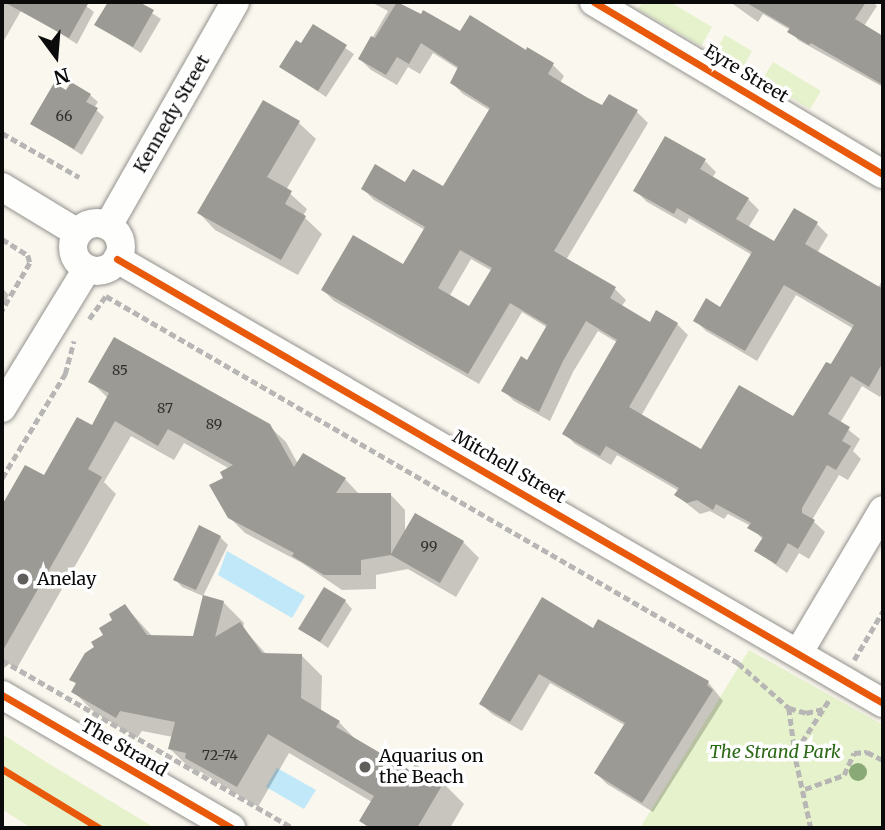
<!DOCTYPE html>
<html>
<head>
<meta charset="utf-8">
<style>
  body { margin:0 }
  #map { position:relative; width:885px; height:830px; overflow:hidden; background:#faf7ee; font-family:Merriweather,serif }
  div>[style] { position:absolute }
  [style*='--x'] { left:calc(var(--x)*1px); top:calc(var(--y)*1px); width:calc(var(--w)*1px); rotate:calc(var(--a)*1deg) }
  .green>* { inset:0; background:#e5f2cb }
  .water>* { inset:0; background:#c0e8f8 }
  .shadow>* { inset:0; background:#0003 }
  .building>* { inset:0; background:#9c9a94 }
  .path>* { height:4.5px; margin-top:-2.25px; transform-origin:0; background:repeating-linear-gradient(90deg,#b7b6b5 0 7px,transparent 0 10.5px) }
  .roads { filter:drop-shadow(0 0 2px #93918d) drop-shadow(0 0 2px #93918d) }
  .minor>* { height:28px; margin:-14px; padding:0 14px; transform-origin:14px; border-radius:14px; background:#fefefc }
  .minor>.ring { margin:-14px; padding:0; box-sizing:content-box; background:none; border:28px solid #fefefc; border-radius:50% }
  .cycleway>* { height:7px; margin:-3.5px; padding:0 3.5px; transform-origin:3.5px; border-radius:3.5px; background:#e8590c }
  .trees>* { width:18px; height:18px; margin:-9px; border-radius:50%; background:#89a977 }
  .dots>* { width:19px; height:19px; translate:-50% -50%; box-sizing:border-box; border:4px solid #fff; border-radius:50% }
  span { translate:-50% -50%; white-space:nowrap; text-align:center; line-height:1.15; -webkit-text-stroke:7px #fff; paint-order:stroke }
  .number-label { font-size:14px; color:#2f2f2d }
  .number-label span { -webkit-text-stroke-width:0 }
  .street-label { font-size:18px; color:#0b0b0b }
  .poi-label { font-size:18px; color:#0b0b0b }
  .left { translate:0 -50%; text-align:left }
  .park-label { font-size:18px; color:#2c6916; font-style:italic }
  .frame { position:absolute; inset:0; border:4px solid #0b0b0b; pointer-events:none }
  .north { position:absolute; left:21px; top:21px; width:70px; height:70px; -webkit-text-stroke:5px #fff; paint-order:stroke; rotate:164deg; font-size:19px; font-weight:700; line-height:28px; text-align:center; color:#0b0b0b }
  .north::after { content:''; display:block; margin:auto; width:24px; height:32px; background:#0b0b0b; clip-path:polygon(50% 0,100% 100%,50% 72%,0 100%) }
</style>
</head>
<body>
<div id="map">
  <div class="green">
    <div style="clip-path:polygon(643px 2px,670px 2px,712px 27px,701px 46px,638px 9px)"></div>
    <div style="clip-path:polygon(725px 35px,752px 51px,742px 69px,714px 54px)"></div>
    <div style="clip-path:polygon(773px 62px,821px 91px,810px 109px,762px 80px)"></div>
    <div style="clip-path:polygon(749px 650px,883px 725px,883px 828px,640px 828px)"></div>
    <div style="clip-path:polygon(2px 734px,51px 765px,155px 828px,31px 828px,2px 809px)"></div>
  </div>
  <div class="water">
    <div style="clip-path:polygon(227px 551px,305px 596px,292px 618px,218px 575px)"></div>
    <div style="clip-path:polygon(277px 768px,316px 790px,304px 809px,266px 787px)"></div>
  </div>
  <div class="shadow">
    <div style="clip-path:polygon(2px 2px,15px 2px,22px 9px,2px 44px)"></div>
    <div style="clip-path:polygon(36px 2px,81px 2px,94px 12px,77px 44px,29px 14px)"></div>
    <div style="clip-path:polygon(110px 2px,135px 2px,161px 19px,141px 53px,97px 25px)"></div>
    <div style="clip-path:polygon(evenodd,371px 2px,396px 2px,461px 34px,526px 52px,553px 65px,564px 76px,560px 83px,602px 108px,637px 112px,648px 123px,566px 260px,615px 289px,626px 300px,621px 307px,650px 324px,677px 324px,688px 335px,641px 416px,702px 451px,794px 419px,854px 329px,796px 295px,757px 361px,706px 331px,695px 320px,721px 309px,752px 255px,689px 218px,686px 224px,647px 202px,636px 191px,705px 161px,716px 172px,712px 178px,748px 199px,759px 210px,748px 228px,775px 244px,817px 224px,828px 235px,817px 253px,878px 288px,883px 279px,883px 392px,880px 397px,862px 386px,840px 423px,860px 439px,853px 451px,861px 459px,848px 480px,839px 475px,812px 520px,825px 532px,809px 559px,799px 553px,787px 573px,756px 551px,763px 540px,751px 526px,728px 514px,724px 519px,710px 511px,700px 514px,676px 495px,679px 491px,617px 455px,611px 465px,575px 444px,564px 433px,618px 343px,598px 331px,573px 372px,550px 421px,514px 401px,503px 390px,528px 362px,548px 328px,522px 312px,479px 384px,334px 301px,323px 290px,404px 266px,425px 230px,374px 200px,363px 189px,406px 184px,444px 189px,491px 111px,463px 94px,452px 83px,458px 69px,433px 53px,420px 74px,408px 67px,397px 85px,371px 70px,360px 59px,388px 11px,371px 2px,471px 259px,492px 271px,469px 309px,449px 297px,471px 259px)"></div>
    <div style="clip-path:polygon(730px 2px,873px 2px,877px 6px,864px 26px,883px 38px,883px 87px,798px 40px,790px 30px,763px 14px,758px 22px)"></div>
    <div style="clip-path:polygon(313px 26px,354px 54px,326px 97px,281px 67px,301px 45px)"></div>
    <div style="clip-path:polygon(67px 92px,90px 95px,98px 102px,94px 108px,104px 117px,82px 155px,33px 124px)"></div>
    <div style="clip-path:polygon(264px 103px,299px 123px,316px 139px,286px 190px,307px 209px,303px 216px,322px 234px,298px 275px,215px 230px,199px 213px)"></div>
    <div style="clip-path:polygon(2px 288px,9px 295px,2px 307px)"></div>
    <div style="clip-path:polygon(90px 381px,269px 426px,286px 442px,298px 464px,345px 479px,360px 495px,390px 494px,405px 510px,405px 533px,463px 542px,479px 558px,456px 597px,408px 569px,376px 575px,376px 589px,342px 590px,302px 563px,245px 533px,229px 517px,225px 478px,230px 469px,184px 443px,174px 460px,131px 436px,104px 482px,116px 494px,17px 668px,9px 664px,2px 670px,2px 509px,26px 467px,45px 478px,92px 427px,108px 398px)"></div>
    <div style="clip-path:polygon(220px 537px,228px 545px,203px 596px,182px 587px,175px 579px)"></div>
    <div style="clip-path:polygon(345px 601px,352px 609px,328px 648px,301px 629px)"></div>
    <div style="clip-path:polygon(223px 602px,244px 623px,243px 628px,267px 655px,301px 655px,322px 676px,321px 712px,339px 722px,358px 742px,412px 773px,415px 767px,443px 783px,464px 804px,450px 828px,368px 828px,361px 821px,372px 802px,289px 753px,258px 807px,201px 772px,191px 769px,170px 749px,173px 737px,142px 731px,137px 738px,94px 712px,73px 691px,77px 685px,72px 679px,125px 606px,153px 637px,195px 638px)"></div>
    <div style="clip-path:polygon(593px 630px,708px 682px,723px 701px,653px 812px,607px 784px,596px 773px,626px 726px,550px 683px,522px 731px,492px 714px,481px 704px)"></div>
  </div>
  <div class="building">
    <div style="clip-path:polygon(4px 2px,89px 2px,69px 38px)"></div>
    <div style="clip-path:polygon(108px 2px,139px 2px,154px 10px,133px 47px,94px 25px)"></div>
    <div style="clip-path:polygon(evenodd,397px 2px,421px 14px,423px 10px,460px 31px,470px 15px,526px 50px,527px 47px,554px 63px,548px 74px,588px 98px,602px 105px,609px 94px,638px 110px,554px 251px,616px 287px,610px 298px,650px 322px,656px 310px,678px 323px,629px 407px,701px 449px,739px 385px,793px 416px,826px 362px,831px 364px,854px 325px,784px 285px,745px 351px,693px 321px,706px 298px,720px 307px,752px 252px,677px 208px,674px 214px,633px 191px,665px 136px,706px 159px,700px 169px,749px 198px,736px 219px,774px 241px,794px 208px,818px 222px,805px 244px,883px 289px,883px 362px,869px 387px,851px 376px,828px 414px,850px 427px,842px 441px,851px 446px,836px 470px,827px 465px,802px 508px,802px 513px,815px 520px,798px 549px,788px 543px,776px 564px,754px 551px,763px 537px,747px 528px,751px 523px,716px 504px,713px 510px,697px 500px,687px 503px,674px 495px,679px 488px,606px 446px,600px 456px,562px 434px,617px 340px,586px 321px,563px 361px,539px 412px,501px 391px,521px 356px,527px 360px,547px 325px,510px 303px,468px 374px,321px 290px,353px 235px,403px 264px,425px 227px,361px 189px,375px 164px,405px 182px,413px 169px,443px 186px,490px 108px,450px 83px,458px 67px,421px 43px,409px 64px,397px 57px,386px 75px,358px 59px,371px 36px,375px 38px,397px 2px,460px 250px,492px 268px,469px 306px,438px 288px,460px 250px)"></div>
    <div style="clip-path:polygon(745px 2px,866px 2px,855px 19px,883px 36px,883px 85px,811px 43px,809px 45px,787px 32px,790px 28px)"></div>
    <div style="clip-path:polygon(313px 24px,347px 45px,318px 91px,279px 67px,296px 40px,301px 43px)"></div>
    <div style="clip-path:polygon(71px 82px,91px 94px,86px 102px,98px 108px,74px 149px,30px 124px,54px 83px,66px 90px)"></div>
    <div style="clip-path:polygon(263px 100px,300px 121px,267px 177px,292px 191px,285px 204px,306px 216px,281px 260px,197px 213px)"></div>
    <div style="clip-path:polygon(114px 337px,270px 424px,294px 467px,303px 453px,346px 478px,336px 493px,391px 493px,391px 554px,415px 513px,464px 541px,440px 583px,391px 555px,361px 560px,361px 575px,324px 575px,292px 556px,294px 553px,228px 518px,209px 485px,223px 478px,220px 472px,233px 465px,168px 429px,158px 446px,115px 421px,88px 469px,102px 477px,2px 652px,2px 505px,25px 465px,44px 475px,77px 417px,92px 425px,109px 393px,88px 382px)"></div>
    <div style="clip-path:polygon(199px 525px,221px 536px,196px 590px,173px 580px)"></div>
    <div style="clip-path:polygon(324px 587px,346px 600px,320px 642px,298px 629px)"></div>
    <div style="clip-path:polygon(203px 595px,224px 601px,215px 637px,240px 622px,262px 653px,302px 654px,301px 698px,340px 721px,336px 727px,411px 771px,415px 764px,444px 782px,417px 828px,371px 828px,359px 821px,374px 796px,268px 734px,237px 787px,185px 758px,186px 753px,168px 749px,175px 722px,120px 711px,116px 718px,71px 692px,76px 683px,69px 680px,85px 653px,94px 647px,91px 642px,103px 635px,99px 628px,112px 620px,109px 614px,125px 604px,147px 635px,193px 636px)"></div>
    <div style="clip-path:polygon(542px 597px,593px 628px,598px 619px,709px 681px,707px 685px,713px 690px,642px 803px,594px 773px,625px 723px,539px 674px,510px 722px,479px 704px)"></div>
  </div>
  <div class="path">
    <div style="--x:2;--y:133;--w:89;--a:29.7"></div>
    <div style="--x:2;--y:239;--w:31;--a:32"></div>
    <div style="--x:28;--y:255;--w:8;--a:76"></div>
    <div style="--x:30;--y:263;--w:56;--a:120.3"></div>
    <div style="--x:89;--y:319;--w:29;--a:-54"></div>
    <div style="--x:106;--y:296;--w:731;--a:30.14"></div>
    <div style="--x:738;--y:663;--w:68;--a:41.4"></div>
    <div style="--x:789;--y:708;--w:52;--a:82.3"></div>
    <div style="--x:796;--y:760;--w:70;--a:77.6"></div>
    <div style="--x:2;--y:478;--w:122;--a:-58.8"></div>
    <div style="--x:65;--y:374;--w:34;--a:-75"></div>
    <div style="--x:2;--y:660;--w:336;--a:30"></div>
    <div style="--x:854;--y:660;--w:57;--a:-59.4"></div>
    <div style="--x:789;--y:708;--w:18;--a:16"></div>
    <div style="--x:806;--y:713;--w:17;--a:-13"></div>
    <div style="--x:796;--y:751;--w:61;--a:-57.1"></div>
    <div style="--x:2;--y:769;--w:114;--a:31.3"></div>
    <div style="--x:805;--y:789;--w:41;--a:-19.7"></div>
    <div style="--x:844;--y:775;--w:24;--a:-66"></div>
    <div style="--x:854;--y:753;--w:13;--a:-4"></div>
    <div style="--x:867;--y:752;--w:18;--a:27"></div>
  </div>
  <div class="roads">
    <div class="minor">
      <div style="--x:594;--y:2;--w:336;--a:30.8"></div>
      <div style="--x:2;--y:187;--w:89;--a:31.2"></div>
      <div class="ring" style="left:73px;top:223px;width:20px;height:20px"></div>
      <div style="--x:108;--y:226;--w:257;--a:-60.4"></div>
      <div style="--x:117;--y:259;--w:885;--a:30.1"></div>
      <div style="--x:2;--y:408;--w:163;--a:-58.6"></div>
      <div style="--x:799;--y:652;--w:165;--a:-59.4"></div>
      <div style="--x:2;--y:695;--w:265;--a:30.1"></div>
    </div>
  </div>
  <div class="cycleway">
    <div style="--x:594;--y:2;--w:336;--a:30.8"></div>
    <div style="--x:117;--y:259;--w:885;--a:30.1"></div>
    <div style="--x:2;--y:695;--w:265;--a:30.1"></div>
    <div style="--x:2;--y:769;--w:114;--a:31.3"></div>
  </div>
  <div class="trees">
    <div style="left:858px;top:772px"></div>
  </div>
  <div class="dots">
    <div style="left:23px;top:579px;background:#5f5e5a"></div>
    <div style="left:365px;top:767px;background:#5f5e5a"></div>
  </div>
  <div class="number-label">
    <span style="left:64px;top:116px">66</span>
    <span style="left:120px;top:370px">85</span>
    <span style="left:165px;top:408px">87</span>
    <span style="left:214px;top:424px">89</span>
    <span style="left:429px;top:546px">99</span>
    <span style="left:220px;top:755px">72-74</span>
  </div>
  <div class="street-label">
    <span style="left:746px;top:74px;rotate:31deg">Eyre Street</span>
    <span style="left:172px;top:114px;rotate:-60deg">Kennedy Street</span>
    <span style="left:509px;top:467px;rotate:30deg">Mitchell Street</span>
    <span style="left:124px;top:748px;rotate:30deg">The Strand</span>
  </div>
  <div class="poi-label">
    <span class="left" style="left:37px;top:579px">Anelay</span>
    <span class="left" style="left:379px;top:767px">Aquarius on<br>the Beach</span>
  </div>
  <div class="park-label">
    <span style="left:775px;top:752px">The Strand Park</span>
  </div>
  <div class="frame"></div>
  <div class="north">N</div>
</div>
</body>
</html>
